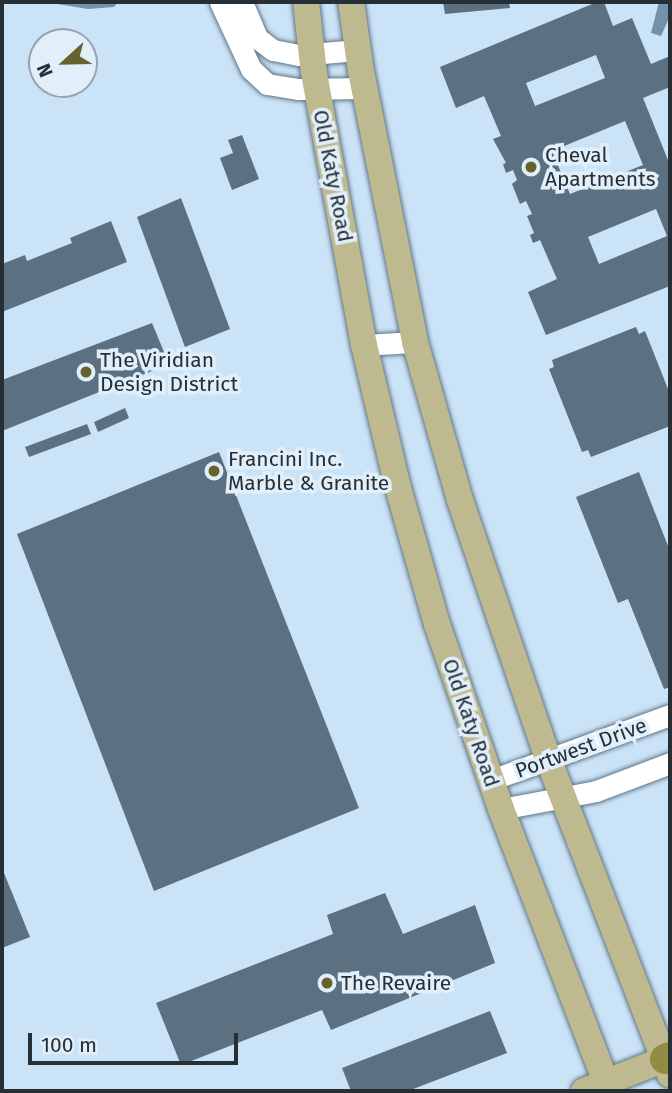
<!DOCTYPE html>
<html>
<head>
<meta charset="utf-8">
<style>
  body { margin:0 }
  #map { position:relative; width:672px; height:1093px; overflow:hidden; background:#cbe3f7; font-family:"Fira Sans",sans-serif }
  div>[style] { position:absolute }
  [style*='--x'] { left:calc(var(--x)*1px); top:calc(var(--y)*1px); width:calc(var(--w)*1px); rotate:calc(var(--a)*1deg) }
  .water>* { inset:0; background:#7391a8 }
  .building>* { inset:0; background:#5b7081 }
  .roads { filter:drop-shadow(0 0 2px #607687) drop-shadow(0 0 2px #607687) }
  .minor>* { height:21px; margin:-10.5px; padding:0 10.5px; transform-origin:10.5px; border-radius:10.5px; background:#fff }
  .major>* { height:26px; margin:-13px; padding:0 13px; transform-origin:13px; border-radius:13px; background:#beb98f }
  .highway>* { height:30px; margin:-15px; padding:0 15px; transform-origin:15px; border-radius:15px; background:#938a44 }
  .dots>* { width:19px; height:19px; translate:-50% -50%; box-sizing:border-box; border:4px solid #e1effb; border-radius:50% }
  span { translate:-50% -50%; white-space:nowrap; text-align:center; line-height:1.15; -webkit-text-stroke:7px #e1effb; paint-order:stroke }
  .poi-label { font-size:21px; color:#262f36 }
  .left { translate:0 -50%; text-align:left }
  .street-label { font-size:21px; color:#262f36 }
  .frame { position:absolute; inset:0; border:4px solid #262f36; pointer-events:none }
  .north { position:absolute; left:28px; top:28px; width:70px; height:70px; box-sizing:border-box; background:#e1effb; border:2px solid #96a2ac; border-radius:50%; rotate:248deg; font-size:19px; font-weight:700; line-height:28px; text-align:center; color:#262f36 }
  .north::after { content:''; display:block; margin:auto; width:24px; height:32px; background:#67612e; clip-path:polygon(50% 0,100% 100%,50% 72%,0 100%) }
  .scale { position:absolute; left:28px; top:1033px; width:210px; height:32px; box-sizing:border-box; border:4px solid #262f36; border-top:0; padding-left:9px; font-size:21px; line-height:24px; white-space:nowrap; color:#262f36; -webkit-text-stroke:5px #e1effb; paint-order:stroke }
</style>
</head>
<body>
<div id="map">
  <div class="water">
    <div style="clip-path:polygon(45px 2px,118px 2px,114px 7px,88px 9px)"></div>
    <div style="clip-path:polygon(659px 2px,670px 5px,670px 16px,661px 36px,651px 33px)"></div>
  </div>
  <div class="building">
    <div style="clip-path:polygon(443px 2px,509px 2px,510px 8px,445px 14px)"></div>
    <div style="clip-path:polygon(evenodd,597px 2px,604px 2px,613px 26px,632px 18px,651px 64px,670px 56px,670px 87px,643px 98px,670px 165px,670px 286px,546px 335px,528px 292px,557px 279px,540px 240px,533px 243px,530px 235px,534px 233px,527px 216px,532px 214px,526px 201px,520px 204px,512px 184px,517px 180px,513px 170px,506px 173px,503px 164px,506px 163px,493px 139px,501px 136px,484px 96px,456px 108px,440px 67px,597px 2px,596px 55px,605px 78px,535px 106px,526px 83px,596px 55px,597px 2px,625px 121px,643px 165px,570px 194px,552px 151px,625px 121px,597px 2px,656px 209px,667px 236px,599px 264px,588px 237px,656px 209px)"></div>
    <div style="clip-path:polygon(242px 135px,259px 179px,232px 190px,220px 158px,233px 153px,228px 140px)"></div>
    <div style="clip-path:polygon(181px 198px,230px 329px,185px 347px,137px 217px)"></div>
    <div style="clip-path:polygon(111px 221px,127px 262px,2px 312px,2px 264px,25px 255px,27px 261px,72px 243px,70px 238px)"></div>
    <div style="clip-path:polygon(152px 323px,169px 364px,2px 431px,2px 380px)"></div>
    <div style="clip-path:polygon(636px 327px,639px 334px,645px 331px,670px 394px,670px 426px,591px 457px,588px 450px,582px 452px,549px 369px,554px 367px,552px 360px)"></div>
    <div style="clip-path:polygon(125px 408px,129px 418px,98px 432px,94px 422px)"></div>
    <div style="clip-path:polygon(87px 424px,91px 434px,29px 457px,25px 447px)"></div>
    <div style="clip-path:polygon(219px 452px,359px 808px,154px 891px,17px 534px)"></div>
    <div style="clip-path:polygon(639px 472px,670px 551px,670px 687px,664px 689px,628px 599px,618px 603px,576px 497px)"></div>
    <div style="clip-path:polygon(2px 868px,30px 937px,2px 948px)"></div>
    <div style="clip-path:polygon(385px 893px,403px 934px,475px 905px,495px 963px,331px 1030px,322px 1010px,181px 1065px,156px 1003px,333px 934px,327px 915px)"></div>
    <div style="clip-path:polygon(490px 1011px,507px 1053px,408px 1091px,351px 1091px,342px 1068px)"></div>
  </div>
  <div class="roads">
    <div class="minor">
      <div style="--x:220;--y:2;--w:74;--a:65.2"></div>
      <div style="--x:251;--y:69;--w:22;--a:43"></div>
      <div style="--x:267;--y:84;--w:32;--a:9"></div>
      <div style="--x:299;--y:89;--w:65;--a:-0.9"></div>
      <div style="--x:242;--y:2;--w:39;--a:67"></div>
      <div style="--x:257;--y:38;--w:20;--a:37"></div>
      <div style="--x:273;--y:50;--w:26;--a:11"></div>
      <div style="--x:299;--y:55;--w:59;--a:-4.8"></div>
      <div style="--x:364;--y:345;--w:51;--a:-3.4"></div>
      <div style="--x:491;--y:780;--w:190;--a:-20"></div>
      <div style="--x:501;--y:809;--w:97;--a:-10.7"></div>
      <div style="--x:596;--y:791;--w:79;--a:-20.7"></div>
    </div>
    <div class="major">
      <div style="--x:306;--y:2;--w:71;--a:83.6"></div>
      <div style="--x:314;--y:73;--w:277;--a:79.6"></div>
      <div style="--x:364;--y:345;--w:143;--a:76.6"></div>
      <div style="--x:397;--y:484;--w:146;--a:74.1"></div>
      <div style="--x:437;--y:624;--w:196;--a:70.9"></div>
      <div style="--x:501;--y:809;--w:302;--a:69"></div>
      <div style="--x:351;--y:2;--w:70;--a:81.8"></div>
      <div style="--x:361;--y:71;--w:276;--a:78.7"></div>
      <div style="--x:415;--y:342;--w:164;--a:74.1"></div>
      <div style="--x:460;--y:500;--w:276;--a:71.2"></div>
      <div style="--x:549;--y:761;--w:336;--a:68.9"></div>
      <div style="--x:584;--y:1091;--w:87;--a:-21.6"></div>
    </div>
    <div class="highway">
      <div style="--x:665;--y:1059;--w:5;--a:-22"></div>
    </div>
  </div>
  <div class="dots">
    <div style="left:531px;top:167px;background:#67612e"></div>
    <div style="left:86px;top:372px;background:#67612e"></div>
    <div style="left:214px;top:471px;background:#67612e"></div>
    <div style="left:327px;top:983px;background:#67612e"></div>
  </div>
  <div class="poi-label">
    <span class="left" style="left:545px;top:167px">Cheval<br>Apartments</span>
    <span class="left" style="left:100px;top:372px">The Viridian<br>Design District</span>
    <span class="left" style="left:228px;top:471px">Francini Inc.<br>Marble &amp; Granite</span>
    <span class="left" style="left:341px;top:983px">The Revaire</span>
  </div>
  <div class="street-label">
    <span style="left:333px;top:176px;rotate:79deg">Old Katy Road</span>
    <span style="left:471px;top:723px;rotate:71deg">Old Katy Road</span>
    <span style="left:581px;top:748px;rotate:-20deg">Portwest Drive</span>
  </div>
  <div class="frame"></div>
  <div class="north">N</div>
  <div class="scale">100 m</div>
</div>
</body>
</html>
